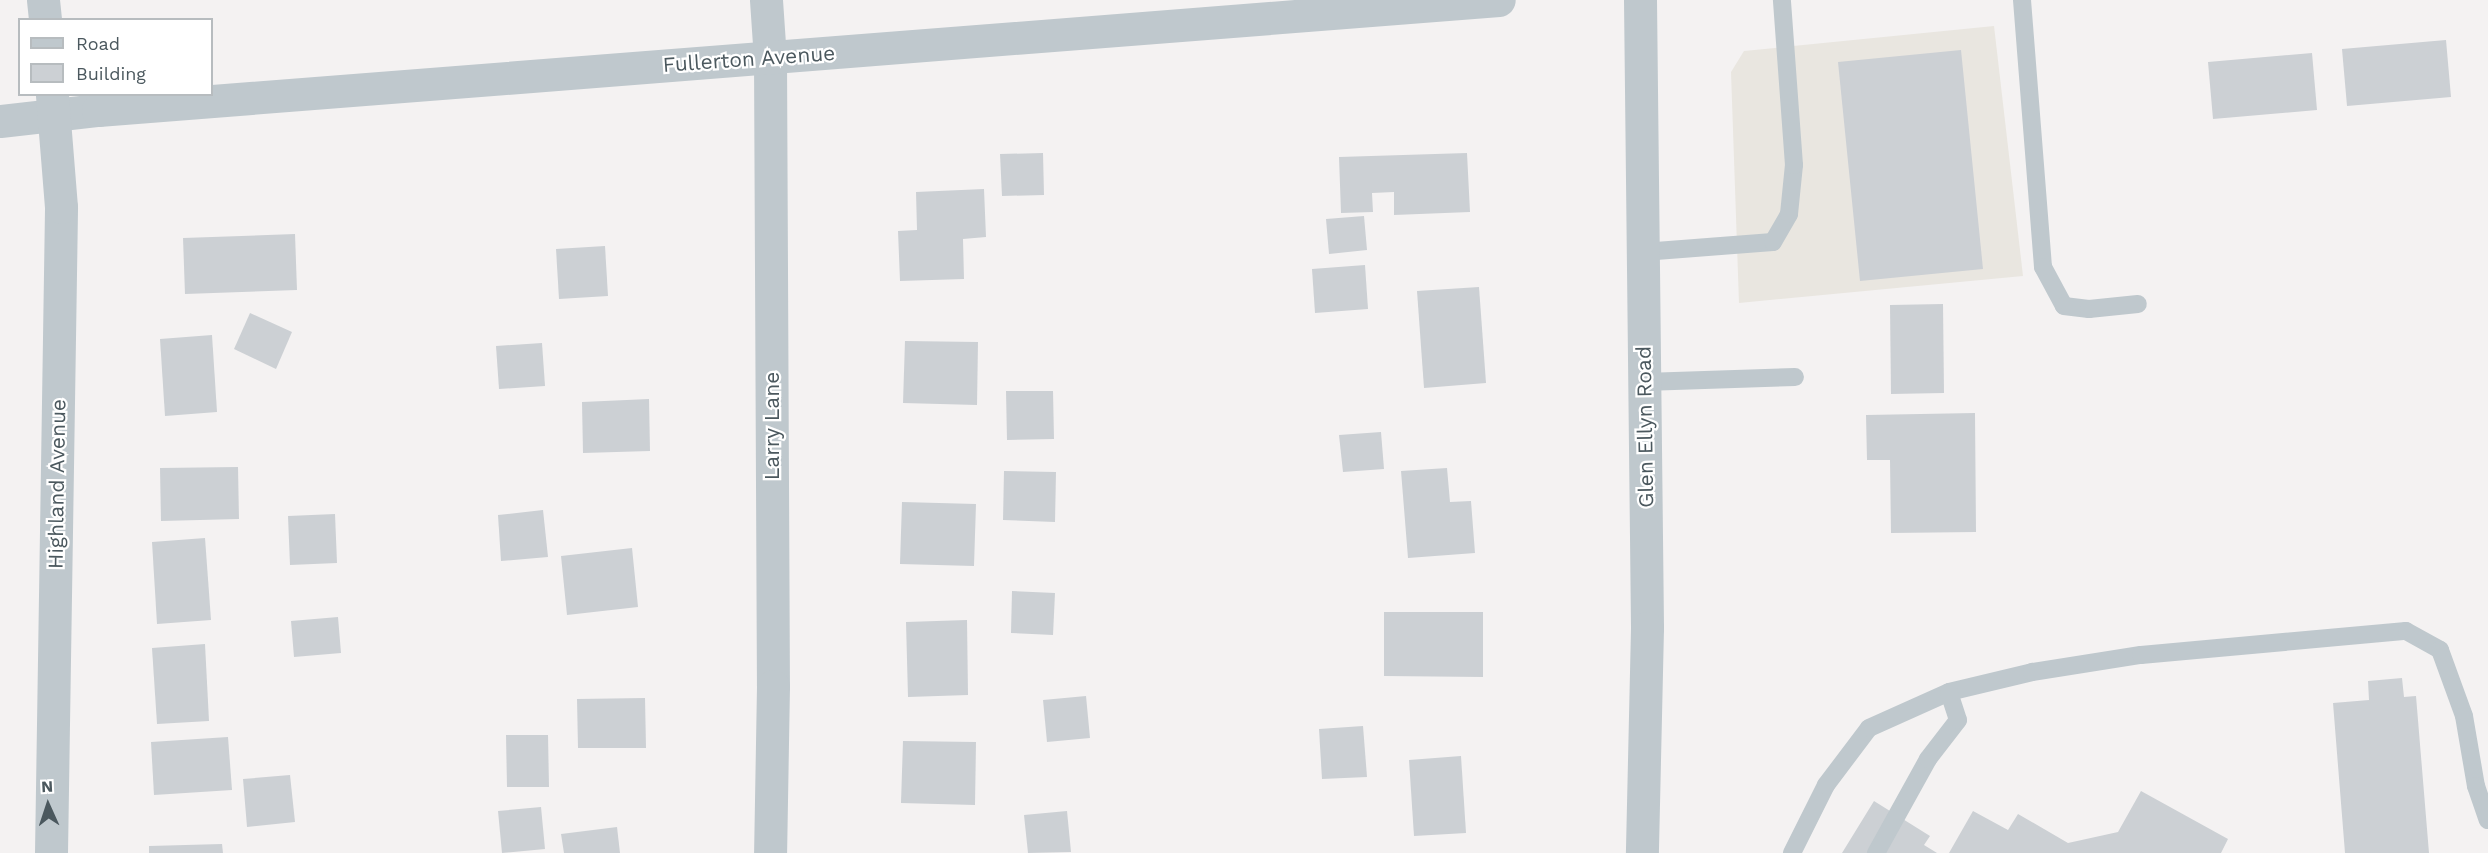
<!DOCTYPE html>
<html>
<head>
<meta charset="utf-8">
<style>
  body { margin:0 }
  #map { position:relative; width:2488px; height:853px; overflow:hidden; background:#f4f2f2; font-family:"Work Sans",sans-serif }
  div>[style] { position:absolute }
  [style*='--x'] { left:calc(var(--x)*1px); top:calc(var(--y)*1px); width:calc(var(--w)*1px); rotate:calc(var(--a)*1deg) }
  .commercial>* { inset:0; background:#e9e6e0 }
  .building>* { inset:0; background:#ccd0d4 }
  .service>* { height:18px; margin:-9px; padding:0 9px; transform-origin:9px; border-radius:9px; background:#bfc8cd }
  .minor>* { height:33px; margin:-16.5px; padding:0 16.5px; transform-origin:16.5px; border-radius:16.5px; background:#bfc8cd }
  .tertiary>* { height:33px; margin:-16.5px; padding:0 16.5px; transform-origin:16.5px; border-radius:16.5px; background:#bfc8cd }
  span { translate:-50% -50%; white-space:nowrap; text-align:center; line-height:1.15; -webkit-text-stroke:4.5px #fff; paint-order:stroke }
  .street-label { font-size:21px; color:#4b585e }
  .legend { position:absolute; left:18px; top:18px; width:195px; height:78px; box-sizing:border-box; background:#fff; border:2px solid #b7bcbf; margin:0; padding:8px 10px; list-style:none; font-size:18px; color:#4b585e }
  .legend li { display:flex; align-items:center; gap:12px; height:30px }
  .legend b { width:30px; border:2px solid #b7bcbf }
  .north { position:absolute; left:18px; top:775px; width:60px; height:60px; -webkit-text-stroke:4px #fff; paint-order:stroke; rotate:357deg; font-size:16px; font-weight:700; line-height:24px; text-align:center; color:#4b585e }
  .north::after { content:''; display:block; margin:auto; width:21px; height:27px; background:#4b585e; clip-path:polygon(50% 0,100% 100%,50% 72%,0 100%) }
</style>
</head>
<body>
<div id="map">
  <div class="commercial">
    <div style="clip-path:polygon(1994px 26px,2023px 276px,1739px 303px,1731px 72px,1744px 51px)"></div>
  </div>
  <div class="building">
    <div style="clip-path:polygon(2446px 40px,2451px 97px,2347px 106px,2342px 49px)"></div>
    <div style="clip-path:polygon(1961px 50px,1983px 269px,1860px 281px,1838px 62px)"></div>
    <div style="clip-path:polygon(2312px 53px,2317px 110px,2213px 119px,2208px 62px)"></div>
    <div style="clip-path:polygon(1043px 153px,1044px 195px,1002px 196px,1000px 154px)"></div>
    <div style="clip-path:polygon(1467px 153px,1470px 212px,1394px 215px,1394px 192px,1372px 193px,1373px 212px,1341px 213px,1339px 157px)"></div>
    <div style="clip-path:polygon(984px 189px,986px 237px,963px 239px,964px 279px,900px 281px,898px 231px,917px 230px,916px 192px)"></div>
    <div style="clip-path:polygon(1364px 216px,1367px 250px,1329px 254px,1326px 219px)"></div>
    <div style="clip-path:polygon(295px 234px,297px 290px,185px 294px,183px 238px)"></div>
    <div style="clip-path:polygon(605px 246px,608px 296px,559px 299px,556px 249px)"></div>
    <div style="clip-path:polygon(1365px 265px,1368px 309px,1315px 313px,1312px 269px)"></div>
    <div style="clip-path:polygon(1479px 287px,1486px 383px,1424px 388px,1417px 291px)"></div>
    <div style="clip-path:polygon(1943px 304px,1944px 393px,1891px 394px,1890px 305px)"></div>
    <div style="clip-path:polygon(250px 313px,292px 332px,276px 369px,234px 349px)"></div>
    <div style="clip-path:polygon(212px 335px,217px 412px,165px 416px,160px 339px)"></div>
    <div style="clip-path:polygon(905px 341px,978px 342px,977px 405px,903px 403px)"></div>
    <div style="clip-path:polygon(542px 343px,545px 386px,499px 389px,496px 346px)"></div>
    <div style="clip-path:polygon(1006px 391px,1053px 391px,1054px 439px,1007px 440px)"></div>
    <div style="clip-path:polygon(649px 399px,650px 451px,583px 453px,582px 402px)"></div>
    <div style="clip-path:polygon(1975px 413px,1976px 532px,1891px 533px,1890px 460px,1867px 460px,1866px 415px)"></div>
    <div style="clip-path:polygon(1381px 432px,1384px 469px,1343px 472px,1339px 435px)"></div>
    <div style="clip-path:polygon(238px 467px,239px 519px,161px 521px,160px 468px)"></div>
    <div style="clip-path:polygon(1447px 468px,1450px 502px,1471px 501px,1475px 553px,1408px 558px,1401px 471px)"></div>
    <div style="clip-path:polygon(1004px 471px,1056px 472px,1055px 522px,1003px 520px)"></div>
    <div style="clip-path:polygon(902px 502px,976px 504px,974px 566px,900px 564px)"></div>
    <div style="clip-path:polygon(543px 510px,548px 557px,501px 561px,498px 515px)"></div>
    <div style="clip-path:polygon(335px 514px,337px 563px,290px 565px,288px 516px)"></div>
    <div style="clip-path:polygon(205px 538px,211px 620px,157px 624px,152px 542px)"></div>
    <div style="clip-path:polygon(632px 548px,638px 607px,567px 615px,561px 556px)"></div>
    <div style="clip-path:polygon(1012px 591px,1055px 593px,1053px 635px,1011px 633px)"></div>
    <div style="clip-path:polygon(1384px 612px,1483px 612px,1483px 677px,1384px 676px)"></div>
    <div style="clip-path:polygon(338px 617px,341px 653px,294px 657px,291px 621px)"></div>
    <div style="clip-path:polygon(967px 620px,968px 695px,908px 697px,906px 622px)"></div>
    <div style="clip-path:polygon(205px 644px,209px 721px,157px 724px,152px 648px)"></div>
    <div style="clip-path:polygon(2402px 678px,2404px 697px,2416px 696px,2429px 853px,2345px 853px,2333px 703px,2369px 700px,2368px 681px)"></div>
    <div style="clip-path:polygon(1086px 696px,1090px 738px,1047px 742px,1043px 700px)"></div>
    <div style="clip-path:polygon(645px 698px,646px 748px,578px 748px,577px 699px)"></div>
    <div style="clip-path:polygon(1363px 726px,1367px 777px,1322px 779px,1319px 729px)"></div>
    <div style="clip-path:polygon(506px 735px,548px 735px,549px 787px,507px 787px)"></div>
    <div style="clip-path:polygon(228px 737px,232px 790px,154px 795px,151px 742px)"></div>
    <div style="clip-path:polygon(903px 741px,976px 742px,975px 805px,901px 803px)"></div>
    <div style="clip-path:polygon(1461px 756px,1466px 833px,1414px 836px,1409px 760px)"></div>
    <div style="clip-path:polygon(290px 775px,295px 822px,247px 827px,243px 779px)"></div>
    <div style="clip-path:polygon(2141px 791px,2228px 839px,2221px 853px,1949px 853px,1973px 811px,2008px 830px,2018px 814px,2068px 843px,2118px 832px)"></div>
    <div style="clip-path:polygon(1874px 801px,1930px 836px,1924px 845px,1937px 853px,1842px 853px)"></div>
    <div style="clip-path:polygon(541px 807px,545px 849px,502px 853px,498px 811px)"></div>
    <div style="clip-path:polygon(1067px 811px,1071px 852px,1028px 853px,1024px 815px)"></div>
    <div style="clip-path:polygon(617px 827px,620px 853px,564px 853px,561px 834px)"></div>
    <div style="clip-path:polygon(222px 844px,223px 853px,149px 853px,149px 846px)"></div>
  </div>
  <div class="service">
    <div style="--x:2022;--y:0;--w:268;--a:85.5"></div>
    <div style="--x:2043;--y:267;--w:44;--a:61.7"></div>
    <div style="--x:2064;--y:306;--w:25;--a:7"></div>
    <div style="--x:2089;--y:309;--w:49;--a:-5.8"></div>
    <div style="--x:1643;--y:252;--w:130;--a:-4.4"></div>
    <div style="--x:1773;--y:242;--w:32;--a:-60"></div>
    <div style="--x:1789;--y:214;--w:49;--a:-84.2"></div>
    <div style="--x:1794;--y:165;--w:165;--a:-94.2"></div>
    <div style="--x:1644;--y:382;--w:151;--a:-1.9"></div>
    <div style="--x:1792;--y:853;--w:76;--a:-63.4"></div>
    <div style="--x:1826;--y:785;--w:71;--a:-53"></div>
    <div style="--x:1869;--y:728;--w:88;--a:-24.2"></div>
    <div style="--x:1949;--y:692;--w:85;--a:-13.5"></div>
    <div style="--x:2032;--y:672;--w:110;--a:-8.9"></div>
    <div style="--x:2141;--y:655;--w:266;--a:-5.2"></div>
    <div style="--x:2406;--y:631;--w:39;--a:29"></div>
    <div style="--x:2440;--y:650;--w:70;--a:70"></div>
    <div style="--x:2464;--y:716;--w:71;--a:80.3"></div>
    <div style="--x:2476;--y:786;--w:36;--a:71"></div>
    <div style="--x:1876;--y:853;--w:107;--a:-61"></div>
    <div style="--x:1928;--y:759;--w:49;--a:-52.4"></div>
    <div style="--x:1958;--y:720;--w:29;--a:-108"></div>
  </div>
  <div class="minor">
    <div style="--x:43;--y:0;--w:20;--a:84"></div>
    <div style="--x:766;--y:0;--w:58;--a:86.1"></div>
    <div style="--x:770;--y:58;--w:628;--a:89.73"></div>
    <div style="--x:773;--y:686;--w:167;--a:91"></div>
    <div style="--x:0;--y:121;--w:99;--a:-6.4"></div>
    <div style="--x:98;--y:110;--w:1405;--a:-4.49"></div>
    <div style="--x:51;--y:853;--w:646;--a:-89.11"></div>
    <div style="--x:61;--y:207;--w:113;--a:-94.6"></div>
  </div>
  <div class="tertiary">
    <div style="--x:1640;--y:0;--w:628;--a:89.36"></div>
    <div style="--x:1647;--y:628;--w:225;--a:91.3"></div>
  </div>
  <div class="street-label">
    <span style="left:749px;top:59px;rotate:-4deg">Fullerton Avenue</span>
    <span style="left:772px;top:426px;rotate:-90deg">Larry Lane</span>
    <span style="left:1645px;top:427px;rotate:-91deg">Glen Ellyn Road</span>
    <span style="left:57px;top:484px;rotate:-89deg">Highland Avenue</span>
  </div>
  <ul class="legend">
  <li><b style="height:8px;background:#bfc8cd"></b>Road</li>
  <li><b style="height:16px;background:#ccd0d4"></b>Building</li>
  </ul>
  <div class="north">N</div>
</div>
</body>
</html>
